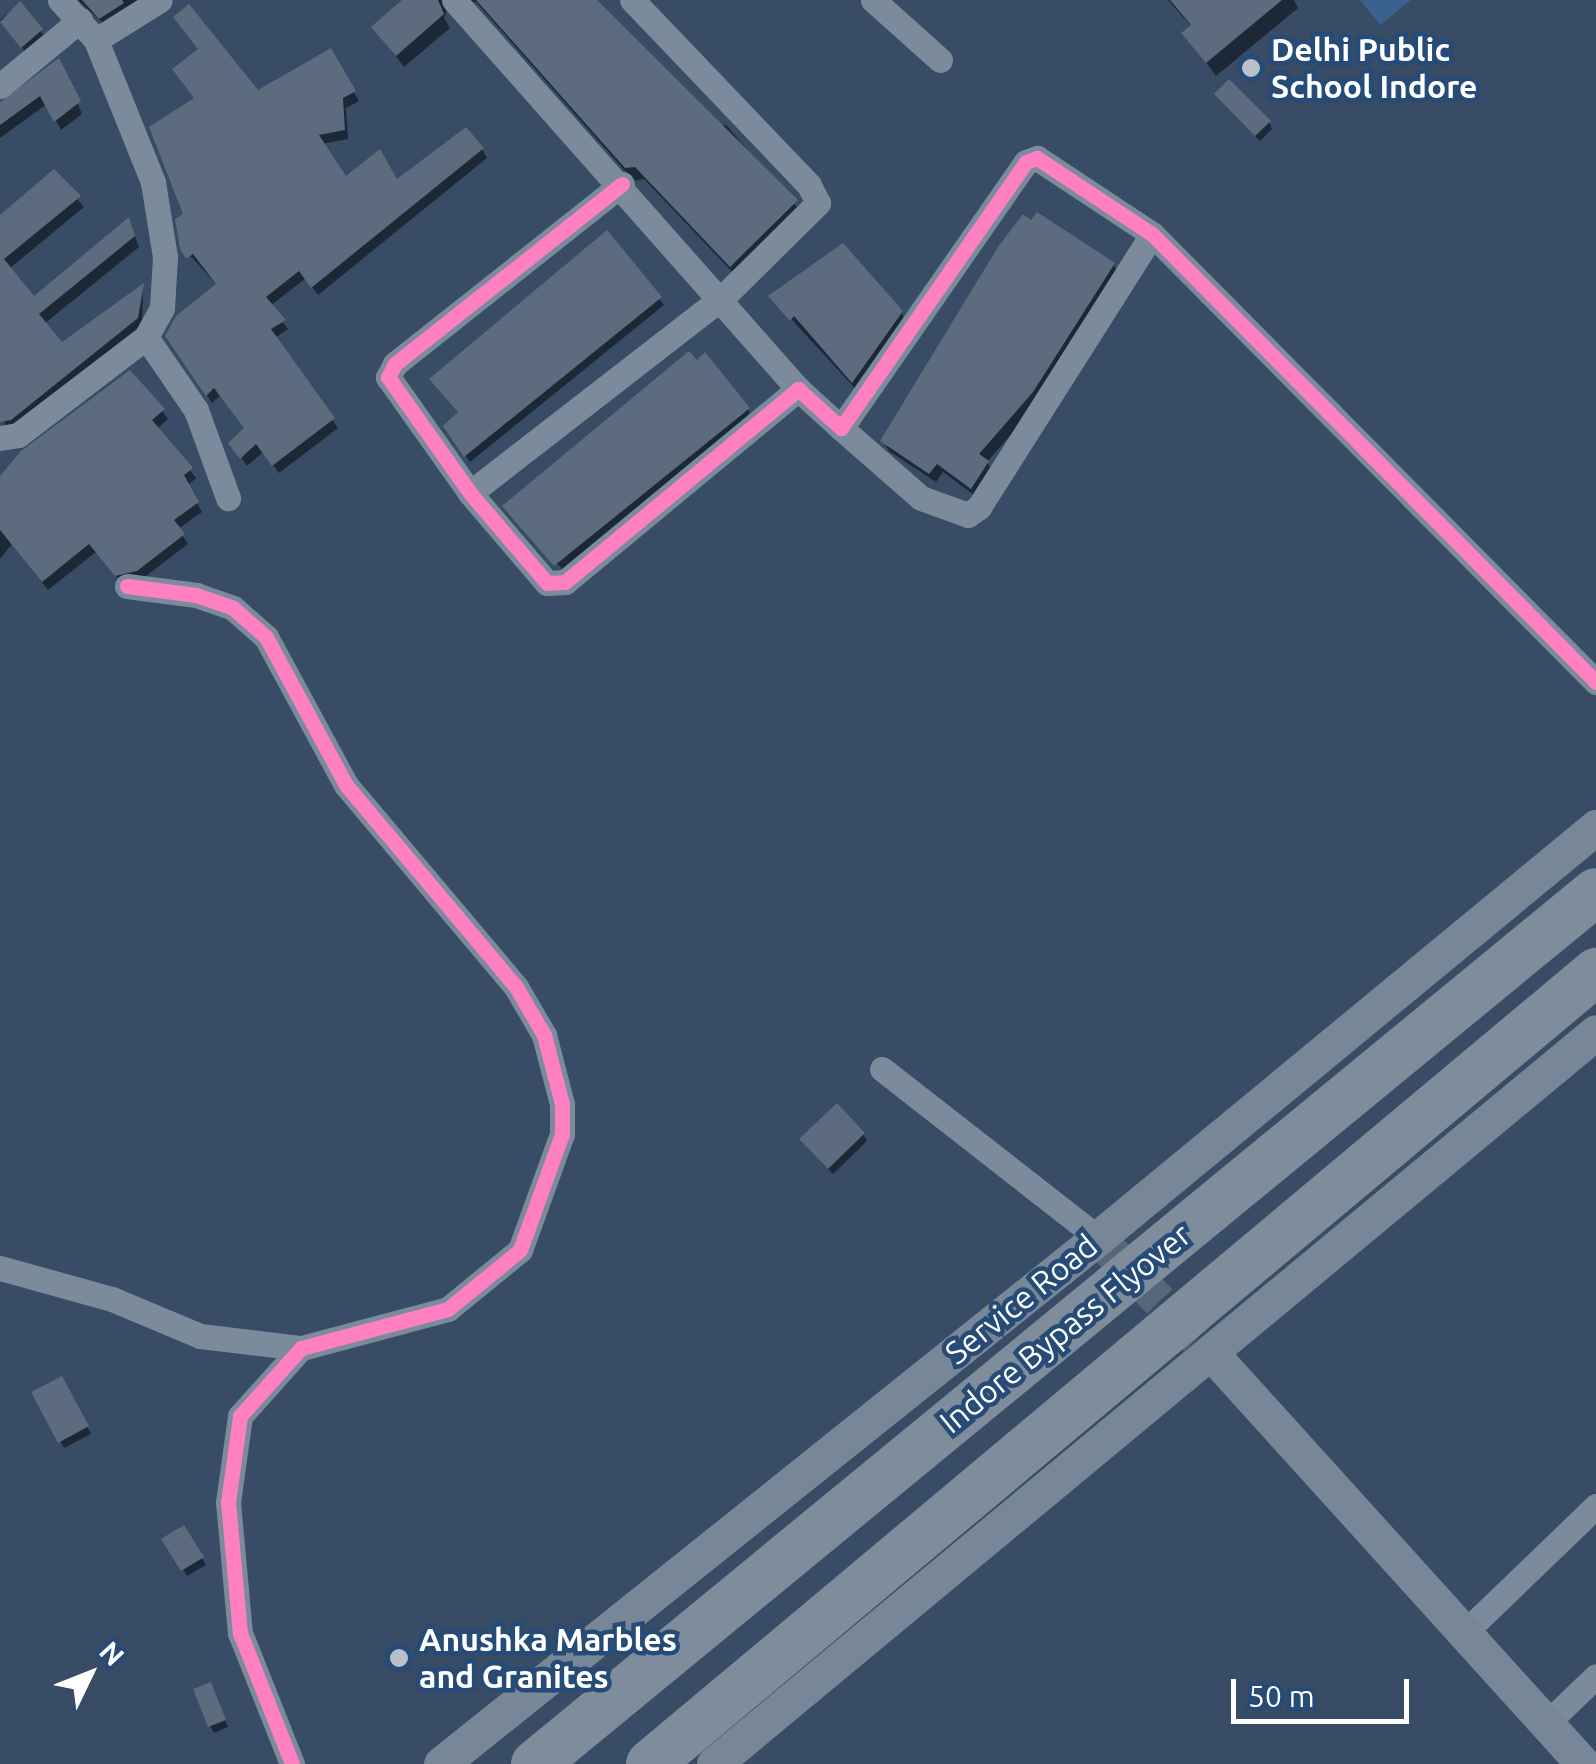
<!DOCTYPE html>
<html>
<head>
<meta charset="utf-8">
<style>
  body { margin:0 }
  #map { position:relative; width:1596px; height:1764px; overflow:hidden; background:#384c65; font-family:Ubuntu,sans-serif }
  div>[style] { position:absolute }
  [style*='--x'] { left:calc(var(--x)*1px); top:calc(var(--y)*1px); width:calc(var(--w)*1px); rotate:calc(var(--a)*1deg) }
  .green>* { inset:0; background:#39628e }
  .shadow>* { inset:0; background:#0007 }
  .building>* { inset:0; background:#5c6c7e }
  .secondary-tunnel>* { height:35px; margin-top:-17.5px; transform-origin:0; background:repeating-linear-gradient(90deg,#56677c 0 35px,transparent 0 53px) }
  .street>* { height:25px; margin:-12.5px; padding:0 12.5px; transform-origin:12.5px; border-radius:12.5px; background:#7c8b9c }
  .secondary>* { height:35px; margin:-17.5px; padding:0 17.5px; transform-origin:17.5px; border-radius:17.5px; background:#788798 }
  .highway-bridge>* { height:48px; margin:-24px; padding:0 24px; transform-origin:24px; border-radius:24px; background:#7e8c9c }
  .cycleway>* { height:15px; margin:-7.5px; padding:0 7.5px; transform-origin:7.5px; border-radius:7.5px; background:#ff80c0 }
  .dots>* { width:28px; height:28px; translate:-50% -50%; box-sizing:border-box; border:5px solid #264b77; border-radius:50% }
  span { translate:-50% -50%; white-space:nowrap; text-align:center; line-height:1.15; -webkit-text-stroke:9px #264b77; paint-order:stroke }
  .poi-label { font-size:32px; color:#fff; font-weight:700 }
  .left { translate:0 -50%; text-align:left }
  .street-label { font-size:32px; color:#fff }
  .north { position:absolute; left:40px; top:1624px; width:100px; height:100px; -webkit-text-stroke:8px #264b77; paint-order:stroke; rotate:47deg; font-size:28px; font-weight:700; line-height:40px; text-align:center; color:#fff }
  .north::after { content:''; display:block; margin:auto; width:35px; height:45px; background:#fff; clip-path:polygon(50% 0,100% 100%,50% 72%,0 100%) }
  .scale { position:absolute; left:1231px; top:1679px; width:178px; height:45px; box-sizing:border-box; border:5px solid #fff; border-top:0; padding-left:12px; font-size:30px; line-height:35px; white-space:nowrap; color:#fff; -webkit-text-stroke:8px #264b77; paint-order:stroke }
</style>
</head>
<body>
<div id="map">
  <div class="green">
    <div style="clip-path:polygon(1360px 0,1411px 0,1380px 25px)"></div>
  </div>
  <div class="shadow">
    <div style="clip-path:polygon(78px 0,142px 0,104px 24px)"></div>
    <div style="clip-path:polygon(406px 0,595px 0,714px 126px,726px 125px,804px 215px,739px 279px,644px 179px,634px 181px,476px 2px,450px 1px,444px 18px,450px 28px,404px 67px,374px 28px)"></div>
    <div style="clip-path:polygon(1168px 0,1294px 0,1298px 8px,1216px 76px,1185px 33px,1192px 27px)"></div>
    <div style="clip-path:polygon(19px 4px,45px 37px,26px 53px,0 20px)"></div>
    <div style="clip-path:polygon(330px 51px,359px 101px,346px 108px,348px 139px,322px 144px,346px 180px,396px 183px,482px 149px,487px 158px,318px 295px,306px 278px,270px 306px,288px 329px,275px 338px,338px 428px,279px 473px,263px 452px,247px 466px,237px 452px,247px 430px,221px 395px,212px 403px,173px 345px,218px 286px,183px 248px,186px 215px,257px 93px)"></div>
    <div style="clip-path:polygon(64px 71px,82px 114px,61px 130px,47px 104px,0 138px,0 104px)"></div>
    <div style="clip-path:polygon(1217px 95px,1269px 122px,1272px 129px,1260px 141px)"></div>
    <div style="clip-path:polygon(54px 172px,84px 207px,9px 269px,34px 300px,129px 221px,139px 247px,44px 324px,62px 345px,143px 287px,142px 328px,5px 431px,0 219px)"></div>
    <div style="clip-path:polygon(607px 233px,664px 305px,470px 462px,450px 433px)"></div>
    <div style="clip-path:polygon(1113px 264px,1119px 275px,1038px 403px,987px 462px,993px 473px,978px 498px,943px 472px,936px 482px,889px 451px,883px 441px)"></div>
    <div style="clip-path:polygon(771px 297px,901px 312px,909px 327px,862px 396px)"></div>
    <div style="clip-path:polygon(748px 409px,751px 416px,564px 571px,509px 513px)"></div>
    <div style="clip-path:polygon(162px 411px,168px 419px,157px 429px,196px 478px,187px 486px,202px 512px,178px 529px,188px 544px,142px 579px,122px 583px,96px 552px,48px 590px,12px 544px,0 559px,0 481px)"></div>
    <div style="clip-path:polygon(863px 1134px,867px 1141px,833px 1174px,806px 1146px)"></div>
    <div style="clip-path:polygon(61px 1379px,91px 1434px,64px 1448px,35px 1393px)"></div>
    <div style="clip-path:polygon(184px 1529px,206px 1565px,187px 1576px,165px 1540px)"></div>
    <div style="clip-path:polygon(214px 1691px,228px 1727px,214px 1733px,210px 1726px)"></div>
  </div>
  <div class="building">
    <div style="clip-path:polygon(82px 0,122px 0,124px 3px,99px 19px)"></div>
    <div style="clip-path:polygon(402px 0,438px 0,444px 14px,396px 56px,371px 27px)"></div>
    <div style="clip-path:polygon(476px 0,597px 0,798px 200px,730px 267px,635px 167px,625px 168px)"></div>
    <div style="clip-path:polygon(1170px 0,1282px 0,1206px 63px,1181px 33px,1191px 25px)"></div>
    <div style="clip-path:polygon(20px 1px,43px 29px,21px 48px,0 22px)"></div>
    <div style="clip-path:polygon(189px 4px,258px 90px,331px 48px,356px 91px,343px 98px,345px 130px,319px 135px,346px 176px,380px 149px,397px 179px,466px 127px,484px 148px,311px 288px,299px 271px,266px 297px,286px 320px,271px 329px,335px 418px,272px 466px,256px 444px,240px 459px,228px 443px,244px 428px,214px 388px,206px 396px,165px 336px,176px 316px,216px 284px,193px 254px,186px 259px,180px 249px,175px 219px,183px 214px,149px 127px,194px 98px,172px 69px,198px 49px,173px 17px)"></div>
    <div style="clip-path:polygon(59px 58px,81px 101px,54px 122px,40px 96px,0 125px,0 102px)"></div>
    <div style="clip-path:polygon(1229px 79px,1271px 121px,1255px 136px,1214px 94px)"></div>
    <div style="clip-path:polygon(54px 169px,81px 196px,4px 259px,34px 296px,129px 217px,135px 236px,39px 314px,62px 342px,144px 283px,138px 318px,11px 420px,0 422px,0 215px)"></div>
    <div style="clip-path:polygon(1037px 212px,1115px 263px,1033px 392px,979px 454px,989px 461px,971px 489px,937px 464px,929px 474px,880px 441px,998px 247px,1023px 214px,1031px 220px)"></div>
    <div style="clip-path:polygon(607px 230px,662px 297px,464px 457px,443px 426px,458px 412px,429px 379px)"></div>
    <div style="clip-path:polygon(843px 243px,903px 311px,852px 383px,794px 316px,790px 321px,768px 296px)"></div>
    <div style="clip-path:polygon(689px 351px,697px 360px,705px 352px,750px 408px,554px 566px,502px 506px)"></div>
    <div style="clip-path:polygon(130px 370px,165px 409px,152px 420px,193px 468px,184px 475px,199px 502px,174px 520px,185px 534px,137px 571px,115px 576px,89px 544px,42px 582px,0 530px,0 476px,21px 451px)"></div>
    <div style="clip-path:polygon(837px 1103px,865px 1133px,828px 1169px,799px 1139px)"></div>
    <div style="clip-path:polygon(62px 1376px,89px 1426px,58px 1443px,31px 1392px)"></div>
    <div style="clip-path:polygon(184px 1525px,204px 1557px,181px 1571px,161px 1539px)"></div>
    <div style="clip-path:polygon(211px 1682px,226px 1720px,208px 1727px,193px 1689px)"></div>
  </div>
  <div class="secondary-tunnel">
    <div style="--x:1098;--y:1238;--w:161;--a:45.5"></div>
  </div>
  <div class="street">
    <div style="--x:454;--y:0;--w:519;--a:48.51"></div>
    <div style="--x:873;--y:0;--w:90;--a:41.8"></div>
    <div style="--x:96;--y:40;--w:75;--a:-32"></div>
    <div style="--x:0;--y:86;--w:104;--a:-39.5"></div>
    <div style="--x:622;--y:184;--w:290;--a:141.6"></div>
    <div style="--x:395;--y:364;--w:15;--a:118"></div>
    <div style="--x:388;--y:377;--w:142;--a:54.7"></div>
    <div style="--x:470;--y:493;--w:118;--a:49.5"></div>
    <div style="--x:547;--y:583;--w:18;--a:-3"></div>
    <div style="--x:565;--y:582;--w:303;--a:-39.6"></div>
    <div style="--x:798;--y:389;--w:58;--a:42.2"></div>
    <div style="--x:841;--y:428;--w:324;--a:-55.2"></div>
    <div style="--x:1026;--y:162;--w:12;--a:-20"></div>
    <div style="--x:1037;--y:158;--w:138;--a:33.5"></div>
    <div style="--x:1152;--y:234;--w:631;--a:45.26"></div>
    <div style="--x:146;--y:337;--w:88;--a:55.6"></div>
    <div style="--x:196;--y:410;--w:94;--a:70"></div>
    <div style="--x:841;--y:428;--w:106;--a:41.2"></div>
    <div style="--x:921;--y:498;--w:50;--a:19.9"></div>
    <div style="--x:968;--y:515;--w:14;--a:-36"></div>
    <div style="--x:979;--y:507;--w:323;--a:-57.6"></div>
    <div style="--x:0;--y:438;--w:18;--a:-9"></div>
    <div style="--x:18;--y:435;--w:161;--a:-37.4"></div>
    <div style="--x:146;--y:337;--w:33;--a:-61"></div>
    <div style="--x:162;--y:308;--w:51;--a:-86.6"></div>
    <div style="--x:165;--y:257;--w:76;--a:-99.1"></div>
    <div style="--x:153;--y:182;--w:153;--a:-111.9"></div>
    <div style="--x:96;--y:40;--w:54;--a:-132"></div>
    <div style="--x:470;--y:493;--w:320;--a:-37.8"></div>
    <div style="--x:723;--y:297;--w:134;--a:-44.7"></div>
    <div style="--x:818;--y:203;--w:20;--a:-117"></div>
    <div style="--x:809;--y:185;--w:256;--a:-133.7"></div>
    <div style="--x:127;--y:586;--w:70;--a:7.4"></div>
    <div style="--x:196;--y:595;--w:39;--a:19"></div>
    <div style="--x:233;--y:608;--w:44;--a:41.3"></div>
    <div style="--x:266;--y:637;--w:168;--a:61.6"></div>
    <div style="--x:346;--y:785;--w:264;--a:49.9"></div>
    <div style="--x:516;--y:987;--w:56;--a:59.7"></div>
    <div style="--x:544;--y:1035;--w:71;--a:75.4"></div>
    <div style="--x:562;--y:1104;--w:30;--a:90"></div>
    <div style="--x:562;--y:1134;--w:123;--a:109.9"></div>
    <div style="--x:520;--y:1250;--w:93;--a:140.7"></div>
    <div style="--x:448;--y:1309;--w:152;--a:165.1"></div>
    <div style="--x:301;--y:1348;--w:91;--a:131.9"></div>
    <div style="--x:240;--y:1416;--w:87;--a:97.9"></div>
    <div style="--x:228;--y:1502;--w:132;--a:84.8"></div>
    <div style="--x:240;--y:1633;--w:141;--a:68.3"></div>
    <div style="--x:882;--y:1069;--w:274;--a:38"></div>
    <div style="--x:0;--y:1268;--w:116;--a:15.5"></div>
    <div style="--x:112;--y:1299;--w:95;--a:22.8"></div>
    <div style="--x:200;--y:1336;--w:102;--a:6.8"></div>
    <div style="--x:1464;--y:1633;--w:183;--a:-43.9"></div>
    <div style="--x:1546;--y:1724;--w:69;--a:-43.8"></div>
  </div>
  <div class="secondary">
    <div style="--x:1211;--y:1353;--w:554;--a:47.85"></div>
    <div style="--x:441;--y:1764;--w:842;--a:-38.68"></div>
    <div style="--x:1098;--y:1238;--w:646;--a:-39.53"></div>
    <div style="--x:714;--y:1764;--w:1146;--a:-39.69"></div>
  </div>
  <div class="highway-bridge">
    <div style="--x:535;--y:1764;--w:1373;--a:-39.42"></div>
    <div style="--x:650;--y:1764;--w:1234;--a:-39.94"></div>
  </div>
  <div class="cycleway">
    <div style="--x:622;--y:184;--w:290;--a:141.6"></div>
    <div style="--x:395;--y:364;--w:15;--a:118"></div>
    <div style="--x:388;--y:377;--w:142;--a:54.7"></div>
    <div style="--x:470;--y:493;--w:118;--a:49.5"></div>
    <div style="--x:547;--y:583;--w:18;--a:-3"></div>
    <div style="--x:565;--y:582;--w:303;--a:-39.6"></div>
    <div style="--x:798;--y:389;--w:58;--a:42.2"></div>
    <div style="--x:841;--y:428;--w:324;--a:-55.2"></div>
    <div style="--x:1026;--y:162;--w:12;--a:-20"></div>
    <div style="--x:1037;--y:158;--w:138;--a:33.5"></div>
    <div style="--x:1152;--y:234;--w:631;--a:45.26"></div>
    <div style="--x:127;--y:586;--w:70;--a:7.4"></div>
    <div style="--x:196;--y:595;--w:39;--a:19"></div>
    <div style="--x:233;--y:608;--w:44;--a:41.3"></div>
    <div style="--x:266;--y:637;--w:168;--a:61.6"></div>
    <div style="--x:346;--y:785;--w:264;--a:49.9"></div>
    <div style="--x:516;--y:987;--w:56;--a:59.7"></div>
    <div style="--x:544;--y:1035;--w:71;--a:75.4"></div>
    <div style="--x:562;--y:1104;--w:30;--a:90"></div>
    <div style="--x:562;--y:1134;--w:123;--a:109.9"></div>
    <div style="--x:520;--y:1250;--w:93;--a:140.7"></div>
    <div style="--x:448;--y:1309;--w:152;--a:165.1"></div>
    <div style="--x:301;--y:1348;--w:91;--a:131.9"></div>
    <div style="--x:240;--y:1416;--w:87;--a:97.9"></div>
    <div style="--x:228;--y:1502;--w:132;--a:84.8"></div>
    <div style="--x:240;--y:1633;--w:141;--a:68.3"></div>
  </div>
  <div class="dots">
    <div style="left:1251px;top:68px;background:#b9c0c9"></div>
    <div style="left:399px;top:1658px;background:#b9c0c9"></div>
  </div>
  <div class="poi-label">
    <span class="left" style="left:1271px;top:68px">Delhi Public<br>School Indore</span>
    <span class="left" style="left:419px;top:1658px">Anushka Marbles<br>and Granites</span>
  </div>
  <div class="street-label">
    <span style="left:1021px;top:1299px;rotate:-39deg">Service Road</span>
    <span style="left:1065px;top:1328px;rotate:-39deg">Indore Bypass Flyover</span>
  </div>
  <div class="north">N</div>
  <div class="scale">50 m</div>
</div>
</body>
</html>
